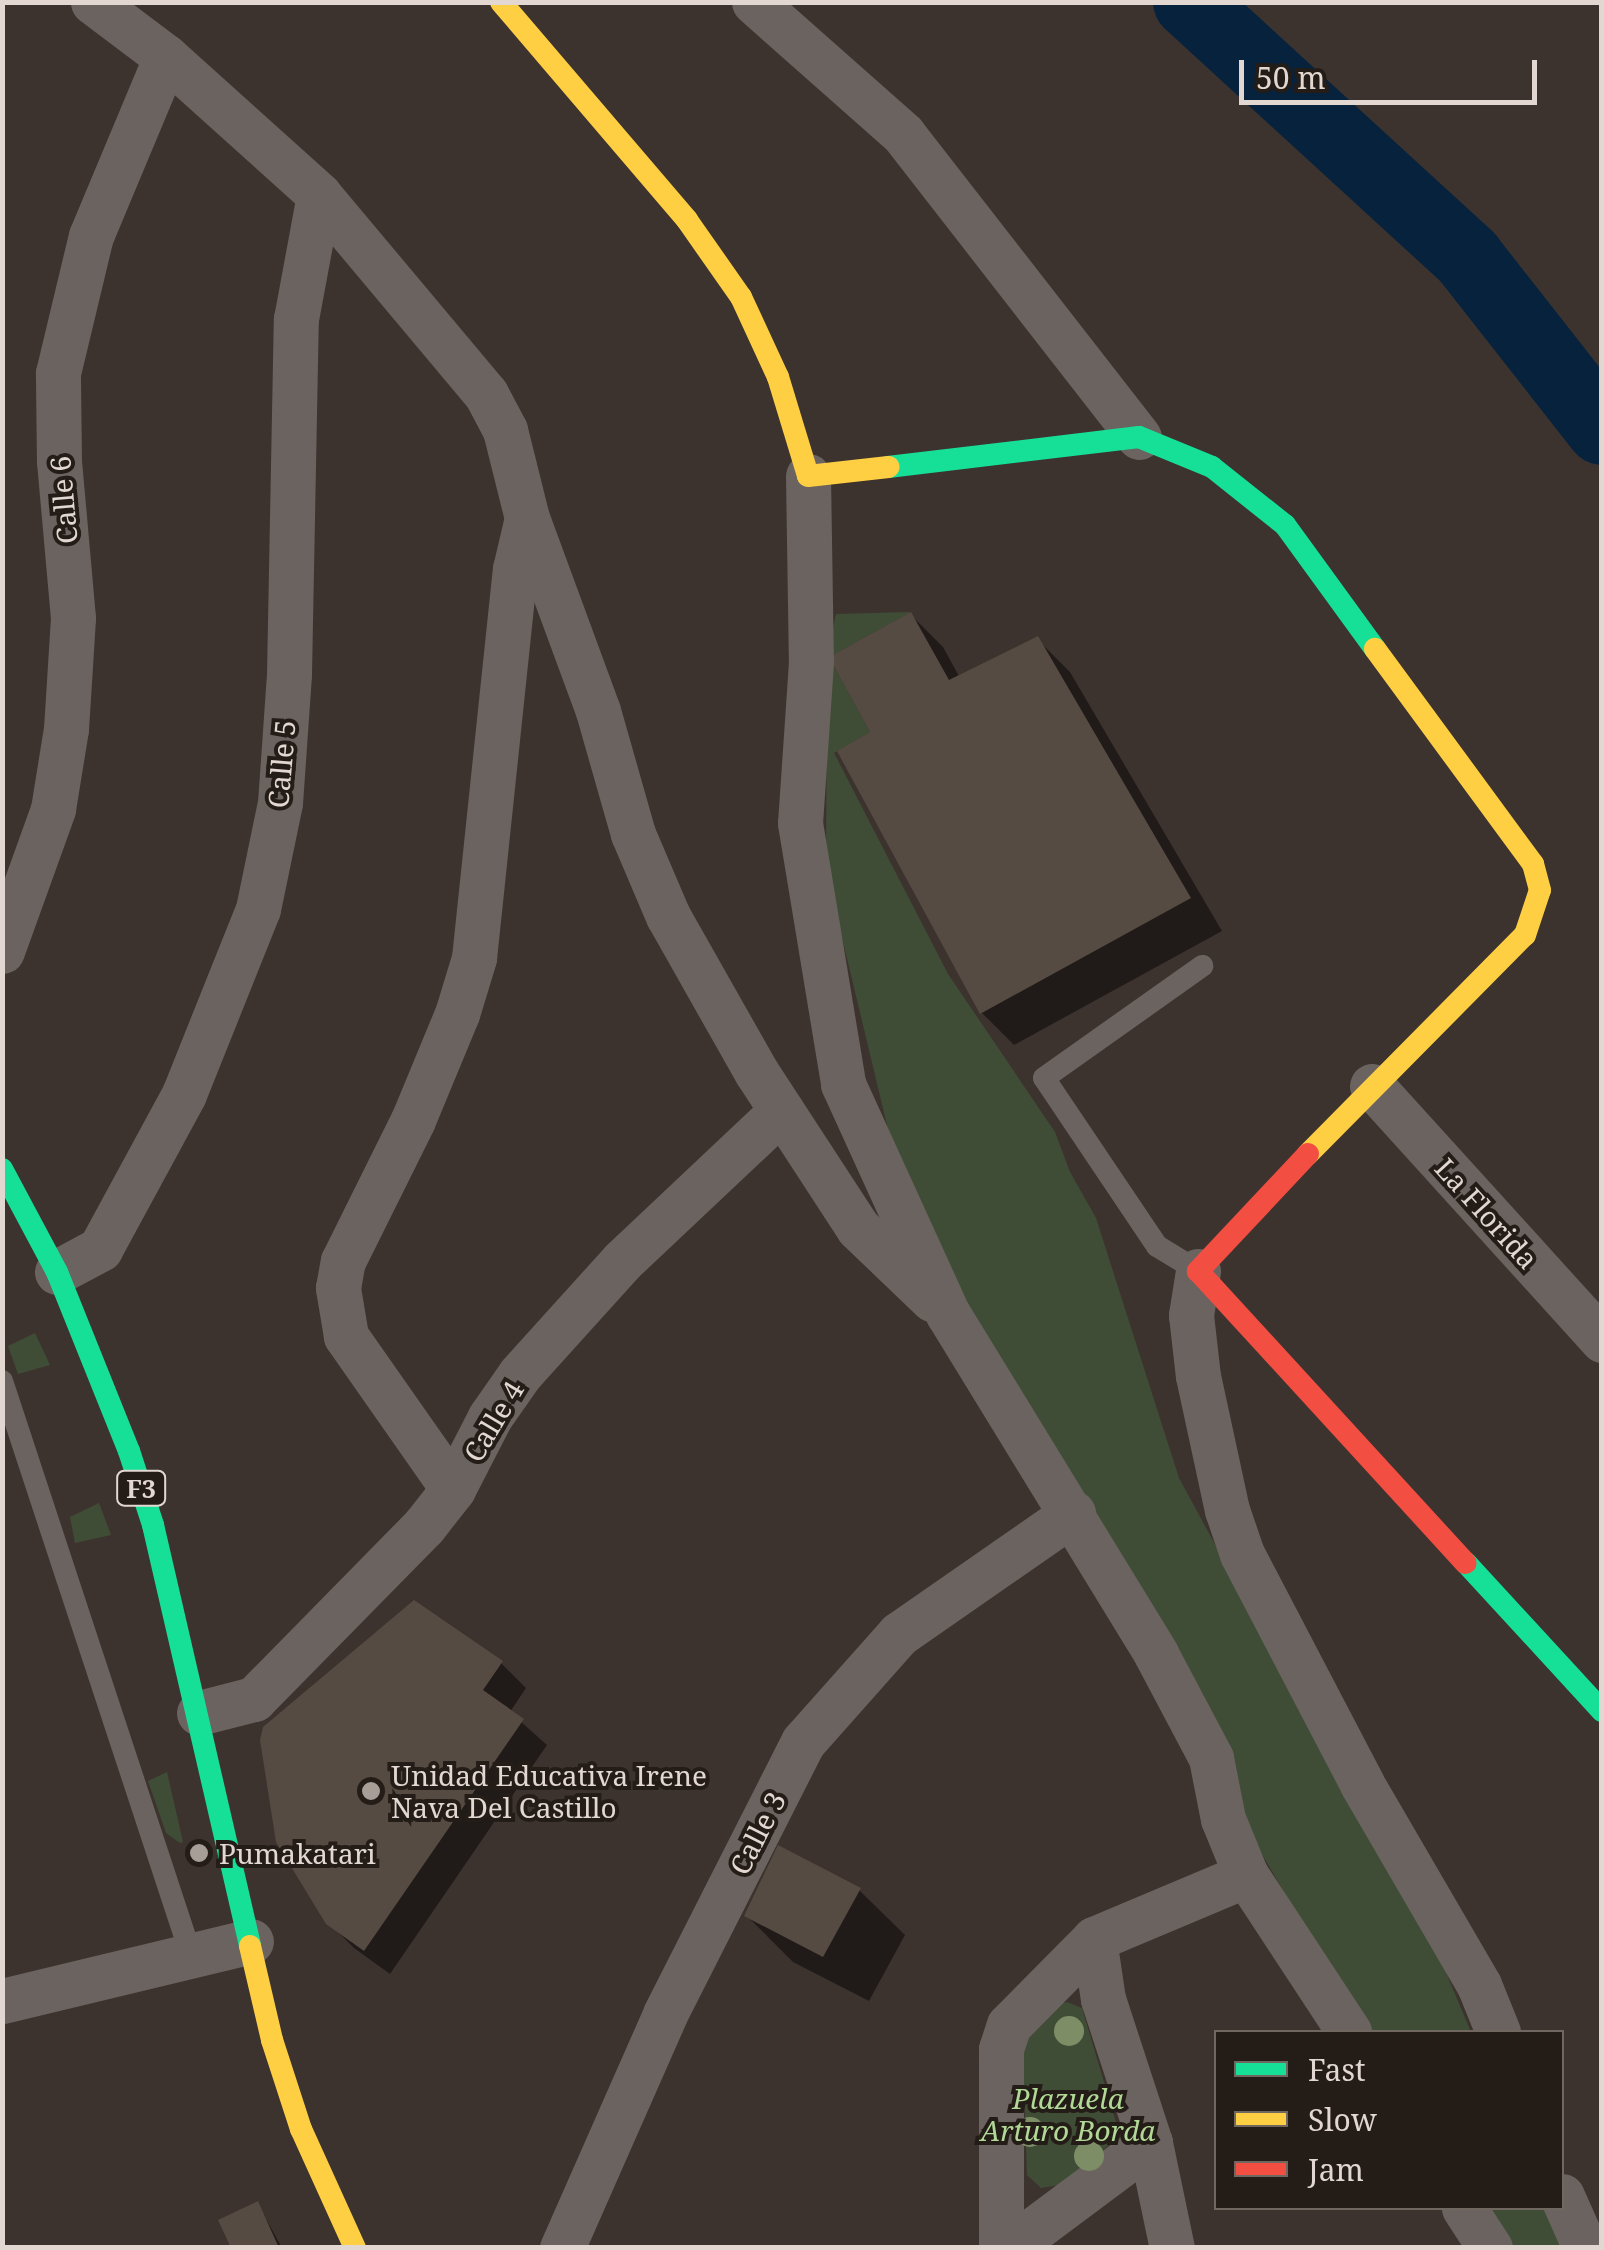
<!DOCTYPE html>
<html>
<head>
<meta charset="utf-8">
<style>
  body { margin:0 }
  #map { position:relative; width:1604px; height:2250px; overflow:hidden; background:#3d332e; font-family:"Noto Serif",serif }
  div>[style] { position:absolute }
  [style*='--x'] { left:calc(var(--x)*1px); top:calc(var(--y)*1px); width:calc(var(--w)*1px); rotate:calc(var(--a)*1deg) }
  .green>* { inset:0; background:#404d36 }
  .shadow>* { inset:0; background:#0007 }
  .river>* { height:72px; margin:-36px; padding:0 36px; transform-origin:36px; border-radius:36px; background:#07223d }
  .building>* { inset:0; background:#564b42 }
  .lane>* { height:22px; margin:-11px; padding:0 11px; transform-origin:11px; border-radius:11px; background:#6b635f }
  .street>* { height:45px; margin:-22.5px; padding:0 22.5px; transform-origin:22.5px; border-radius:22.5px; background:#6b635f }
  .fast>* { height:22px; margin:-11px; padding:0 11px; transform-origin:11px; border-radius:11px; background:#16e098 }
  .slow>* { height:22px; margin:-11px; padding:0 11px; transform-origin:11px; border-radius:11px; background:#ffcf43 }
  .jam>* { height:22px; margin:-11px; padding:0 11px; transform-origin:11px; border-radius:11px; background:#f24e42 }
  .trees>* { width:30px; height:30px; margin:-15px; border-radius:50%; background:#7d8e67 }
  .dots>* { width:28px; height:28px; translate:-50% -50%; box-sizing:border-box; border:5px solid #241c17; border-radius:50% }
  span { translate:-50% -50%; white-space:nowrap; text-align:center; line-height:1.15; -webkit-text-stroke:8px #241c17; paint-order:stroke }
  .shield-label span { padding:2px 8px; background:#241c17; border:2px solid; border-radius:8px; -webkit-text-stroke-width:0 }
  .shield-label { font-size:25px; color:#e2d7d1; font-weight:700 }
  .street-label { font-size:28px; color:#e2d7d1 }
  .poi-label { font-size:28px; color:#e2d7d1 }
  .left { translate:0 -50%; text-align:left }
  .park-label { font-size:28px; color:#b1d896; font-style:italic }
  .frame { position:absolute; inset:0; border:5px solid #e2d7d1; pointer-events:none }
  .legend { position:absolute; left:1214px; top:2030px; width:350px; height:180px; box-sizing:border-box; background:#241c17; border:2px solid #706761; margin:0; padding:12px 18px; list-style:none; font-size:30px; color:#e2d7d1 }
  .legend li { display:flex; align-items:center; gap:20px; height:50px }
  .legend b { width:50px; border:2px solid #706761 }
  .scale { position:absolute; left:1239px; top:60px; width:298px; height:45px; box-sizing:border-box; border:5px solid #e2d7d1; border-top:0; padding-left:12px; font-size:30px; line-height:35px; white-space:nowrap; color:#e2d7d1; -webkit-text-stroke:8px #241c17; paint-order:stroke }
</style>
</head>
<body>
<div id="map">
  <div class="green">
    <div style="clip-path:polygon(911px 612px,829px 657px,870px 732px,834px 753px,948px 974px,1055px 1132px,1070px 1172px,1096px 1218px,1179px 1478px,1442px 1963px,1471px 2032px,1367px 2032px,1247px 1829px,1229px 1758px,1201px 1691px,905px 1200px,826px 871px,827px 657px,836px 614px)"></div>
    <div style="clip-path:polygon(35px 1333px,50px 1365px,18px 1374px,8px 1346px)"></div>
    <div style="clip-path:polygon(99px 1503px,111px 1535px,75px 1543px,70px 1517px)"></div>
    <div style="clip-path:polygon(167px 1772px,183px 1842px,180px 1843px,166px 1833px,148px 1781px)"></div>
    <div style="clip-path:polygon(1067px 2002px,1082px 2008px,1117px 2126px,1108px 2146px,1059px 2185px,1041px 2188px,1027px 2175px,1023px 2055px,1026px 2040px,1058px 2004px)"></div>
    <div style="clip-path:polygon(1480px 2208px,1545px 2208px,1567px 2247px,1507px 2247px)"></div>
  </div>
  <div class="shadow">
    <div style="clip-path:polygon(911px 615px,943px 647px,960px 678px,1037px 639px,1070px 672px,1222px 931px,1014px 1045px,982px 1013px,874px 733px)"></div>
    <div style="clip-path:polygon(414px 1603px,501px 1663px,526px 1688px,510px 1712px,547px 1745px,390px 1974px,354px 1948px,328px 1922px)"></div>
    <div style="clip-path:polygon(859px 1890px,905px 1935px,869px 2001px,793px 1962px,747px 1916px)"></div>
    <div style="clip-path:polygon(258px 2204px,282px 2248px,233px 2248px)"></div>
  </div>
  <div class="river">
    <div style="--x:1189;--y:2;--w:379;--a:42.5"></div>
    <div style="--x:1468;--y:258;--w:217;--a:51.9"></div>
  </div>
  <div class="building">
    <div style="clip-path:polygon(911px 612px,949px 680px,1038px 636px,1191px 898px,980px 1014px,837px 751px,870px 732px,829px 657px)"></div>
    <div style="clip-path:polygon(414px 1600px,503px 1661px,483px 1690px,524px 1719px,364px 1951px,326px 1924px,276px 1842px,260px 1740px,263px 1727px)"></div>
    <div style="clip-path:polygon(778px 1845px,861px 1888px,823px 1957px,744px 1916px)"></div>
    <div style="clip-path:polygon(258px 2201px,279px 2248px,231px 2248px,218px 2220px)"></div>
  </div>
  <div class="lane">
    <div style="--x:1198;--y:1271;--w:48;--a:-148.6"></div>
    <div style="--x:1157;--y:1246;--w:202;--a:-123.9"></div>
    <div style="--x:1044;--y:1078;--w:194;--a:-35.3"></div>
    <div style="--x:2;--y:1381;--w:604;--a:71.77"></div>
  </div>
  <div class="street">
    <div style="--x:93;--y:2;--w:91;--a:37"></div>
    <div style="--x:166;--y:57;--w:206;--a:42"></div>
    <div style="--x:319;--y:195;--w:260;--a:50"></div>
    <div style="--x:486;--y:394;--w:41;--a:62.2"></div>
    <div style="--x:505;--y:430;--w:91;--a:76"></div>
    <div style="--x:527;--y:518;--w:206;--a:69.8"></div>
    <div style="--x:598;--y:711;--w:128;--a:74.1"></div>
    <div style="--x:633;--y:834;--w:89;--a:66.9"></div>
    <div style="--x:668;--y:916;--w:180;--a:60.5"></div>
    <div style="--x:757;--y:1073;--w:185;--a:56.9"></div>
    <div style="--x:858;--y:1228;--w:103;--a:43.8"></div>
    <div style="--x:754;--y:2;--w:199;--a:41.5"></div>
    <div style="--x:903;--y:134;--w:384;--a:52.1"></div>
    <div style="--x:808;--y:476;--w:186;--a:89.1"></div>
    <div style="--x:811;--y:662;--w:161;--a:93.9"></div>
    <div style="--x:800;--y:823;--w:265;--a:80.6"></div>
    <div style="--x:843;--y:1084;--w:253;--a:65.5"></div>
    <div style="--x:948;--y:1314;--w:399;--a:58.5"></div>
    <div style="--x:1156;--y:1654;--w:118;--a:62.1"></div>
    <div style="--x:1211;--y:1758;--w:62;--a:78.9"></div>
    <div style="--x:1223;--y:1819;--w:61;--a:67.7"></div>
    <div style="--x:1246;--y:1875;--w:188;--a:56.7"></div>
    <div style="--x:2;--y:951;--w:151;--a:-70.2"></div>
    <div style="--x:53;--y:809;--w:81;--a:-80.8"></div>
    <div style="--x:66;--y:729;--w:111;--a:-86.4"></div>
    <div style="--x:73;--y:618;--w:158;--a:-95.1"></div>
    <div style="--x:59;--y:461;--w:88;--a:-90.7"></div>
    <div style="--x:58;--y:373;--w:141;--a:-76.5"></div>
    <div style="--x:91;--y:236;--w:194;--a:-67.3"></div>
    <div style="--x:1372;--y:1086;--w:343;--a:47.8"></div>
    <div style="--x:1198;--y:1271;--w:45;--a:99"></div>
    <div style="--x:1191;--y:1315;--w:61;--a:83.5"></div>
    <div style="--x:1198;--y:1376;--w:137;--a:77.8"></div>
    <div style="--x:1227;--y:1510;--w:46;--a:71.2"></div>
    <div style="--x:1242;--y:1554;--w:259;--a:62.4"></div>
    <div style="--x:1362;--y:1784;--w:233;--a:59.8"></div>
    <div style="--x:1479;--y:1985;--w:51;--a:68"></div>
    <div style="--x:57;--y:1272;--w:49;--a:-28.1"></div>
    <div style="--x:100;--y:1249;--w:176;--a:-61.5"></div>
    <div style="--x:184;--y:1094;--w:199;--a:-68.2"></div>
    <div style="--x:258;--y:909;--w:108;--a:-78.3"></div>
    <div style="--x:280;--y:803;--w:129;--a:-86"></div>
    <div style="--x:289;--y:674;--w:355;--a:-88.9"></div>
    <div style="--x:296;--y:319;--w:126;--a:-79.5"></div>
    <div style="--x:453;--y:1489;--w:187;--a:-125"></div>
    <div style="--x:346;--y:1336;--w:49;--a:-99.5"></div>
    <div style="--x:338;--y:1288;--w:27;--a:-80"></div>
    <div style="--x:343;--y:1261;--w:157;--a:-63.6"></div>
    <div style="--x:413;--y:1120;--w:115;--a:-67.5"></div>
    <div style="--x:457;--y:1014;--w:59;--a:-73.1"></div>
    <div style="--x:474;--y:958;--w:391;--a:-84"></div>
    <div style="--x:515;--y:569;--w:52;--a:-76.8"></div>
    <div style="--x:199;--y:1713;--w:57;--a:-14.3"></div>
    <div style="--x:254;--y:1699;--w:243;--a:-45.5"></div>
    <div style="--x:424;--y:1526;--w:47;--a:-51.9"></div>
    <div style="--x:453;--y:1489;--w:81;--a:-62.8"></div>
    <div style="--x:490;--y:1417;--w:52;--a:-55.1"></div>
    <div style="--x:520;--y:1374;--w:152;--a:-47.9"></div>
    <div style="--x:622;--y:1261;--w:219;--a:-43.3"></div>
    <div style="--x:1094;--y:1939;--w:61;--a:81.5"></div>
    <div style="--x:1103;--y:1999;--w:151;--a:71.9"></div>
    <div style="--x:1150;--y:2143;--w:107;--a:78.2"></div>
    <div style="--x:2;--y:2001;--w:256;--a:-13.5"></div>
    <div style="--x:1562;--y:2196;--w:57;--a:66.1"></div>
    <div style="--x:1464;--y:2208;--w:48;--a:57"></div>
    <div style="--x:562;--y:2248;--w:256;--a:-66.2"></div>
    <div style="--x:665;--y:2014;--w:305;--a:-63.1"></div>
    <div style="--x:803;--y:1742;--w:144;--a:-48.4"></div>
    <div style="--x:899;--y:1634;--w:212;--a:-34.8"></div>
    <div style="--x:1001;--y:2248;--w:199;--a:-90"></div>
    <div style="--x:1001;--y:2049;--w:25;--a:-72"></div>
    <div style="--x:1009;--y:2025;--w:121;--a:-45.3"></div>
    <div style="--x:1094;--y:1939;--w:165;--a:-22.8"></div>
    <div style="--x:1009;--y:2248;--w:176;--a:-36.7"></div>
  </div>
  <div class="fast">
    <div style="--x:888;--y:467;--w:253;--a:-6.8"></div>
    <div style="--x:1139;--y:437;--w:79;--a:22.3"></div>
    <div style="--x:1212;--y:467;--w:93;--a:38.5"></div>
    <div style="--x:1285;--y:525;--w:153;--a:54"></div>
    <div style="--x:2;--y:1169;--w:117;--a:61.9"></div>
    <div style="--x:57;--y:1272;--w:193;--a:68.1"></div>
    <div style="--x:129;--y:1451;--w:78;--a:72"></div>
    <div style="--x:153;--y:1525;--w:432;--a:77"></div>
    <div style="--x:1466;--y:1563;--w:201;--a:47.4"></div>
  </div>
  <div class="slow">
    <div style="--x:501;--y:2;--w:287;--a:49.5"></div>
    <div style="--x:687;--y:220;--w:94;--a:55"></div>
    <div style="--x:741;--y:297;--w:88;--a:65.2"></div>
    <div style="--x:778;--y:377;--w:103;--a:73.1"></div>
    <div style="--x:808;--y:476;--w:81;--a:-6.4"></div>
    <div style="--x:1308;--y:1154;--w:308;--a:-45.3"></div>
    <div style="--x:1525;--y:935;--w:47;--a:-71.6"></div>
    <div style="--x:1540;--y:890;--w:27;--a:-105"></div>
    <div style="--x:1533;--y:864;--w:267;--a:-126.3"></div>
    <div style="--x:250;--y:1946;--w:97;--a:76.8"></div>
    <div style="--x:272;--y:2040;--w:94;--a:72"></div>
    <div style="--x:301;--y:2129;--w:131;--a:65.6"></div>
  </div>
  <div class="jam">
    <div style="--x:1308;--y:1154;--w:161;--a:133.2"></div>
    <div style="--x:1198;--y:1271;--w:396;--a:47.5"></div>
  </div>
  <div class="trees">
    <div style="left:1069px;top:2031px"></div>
    <div style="left:1030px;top:2132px"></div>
    <div style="left:1089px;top:2156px"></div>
  </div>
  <div class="dots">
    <div style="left:371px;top:1791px;background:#a89e98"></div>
    <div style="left:199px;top:1853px;background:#a89e98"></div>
  </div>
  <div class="shield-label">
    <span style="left:141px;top:1488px">F3</span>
  </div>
  <div class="street-label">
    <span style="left:63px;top:500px;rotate:-95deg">Calle 6</span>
    <span style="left:281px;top:764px;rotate:-85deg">Calle 5</span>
    <span style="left:1487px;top:1213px;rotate:48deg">La Florida</span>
    <span style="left:493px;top:1421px;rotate:-59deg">Calle 4</span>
    <span style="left:757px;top:1833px;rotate:-63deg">Calle 3</span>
  </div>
  <div class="poi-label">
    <span class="left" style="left:391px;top:1791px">Unidad Educativa Irene<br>Nava Del Castillo</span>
    <span class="left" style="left:219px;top:1853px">Pumakatari</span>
  </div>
  <div class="park-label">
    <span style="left:1068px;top:2114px">Plazuela<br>Arturo Borda</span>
  </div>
  <div class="frame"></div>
  <ul class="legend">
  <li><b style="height:12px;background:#16e098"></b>Fast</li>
  <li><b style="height:12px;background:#ffcf43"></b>Slow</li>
  <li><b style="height:12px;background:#f24e42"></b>Jam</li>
  </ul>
  <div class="scale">50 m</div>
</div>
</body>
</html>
